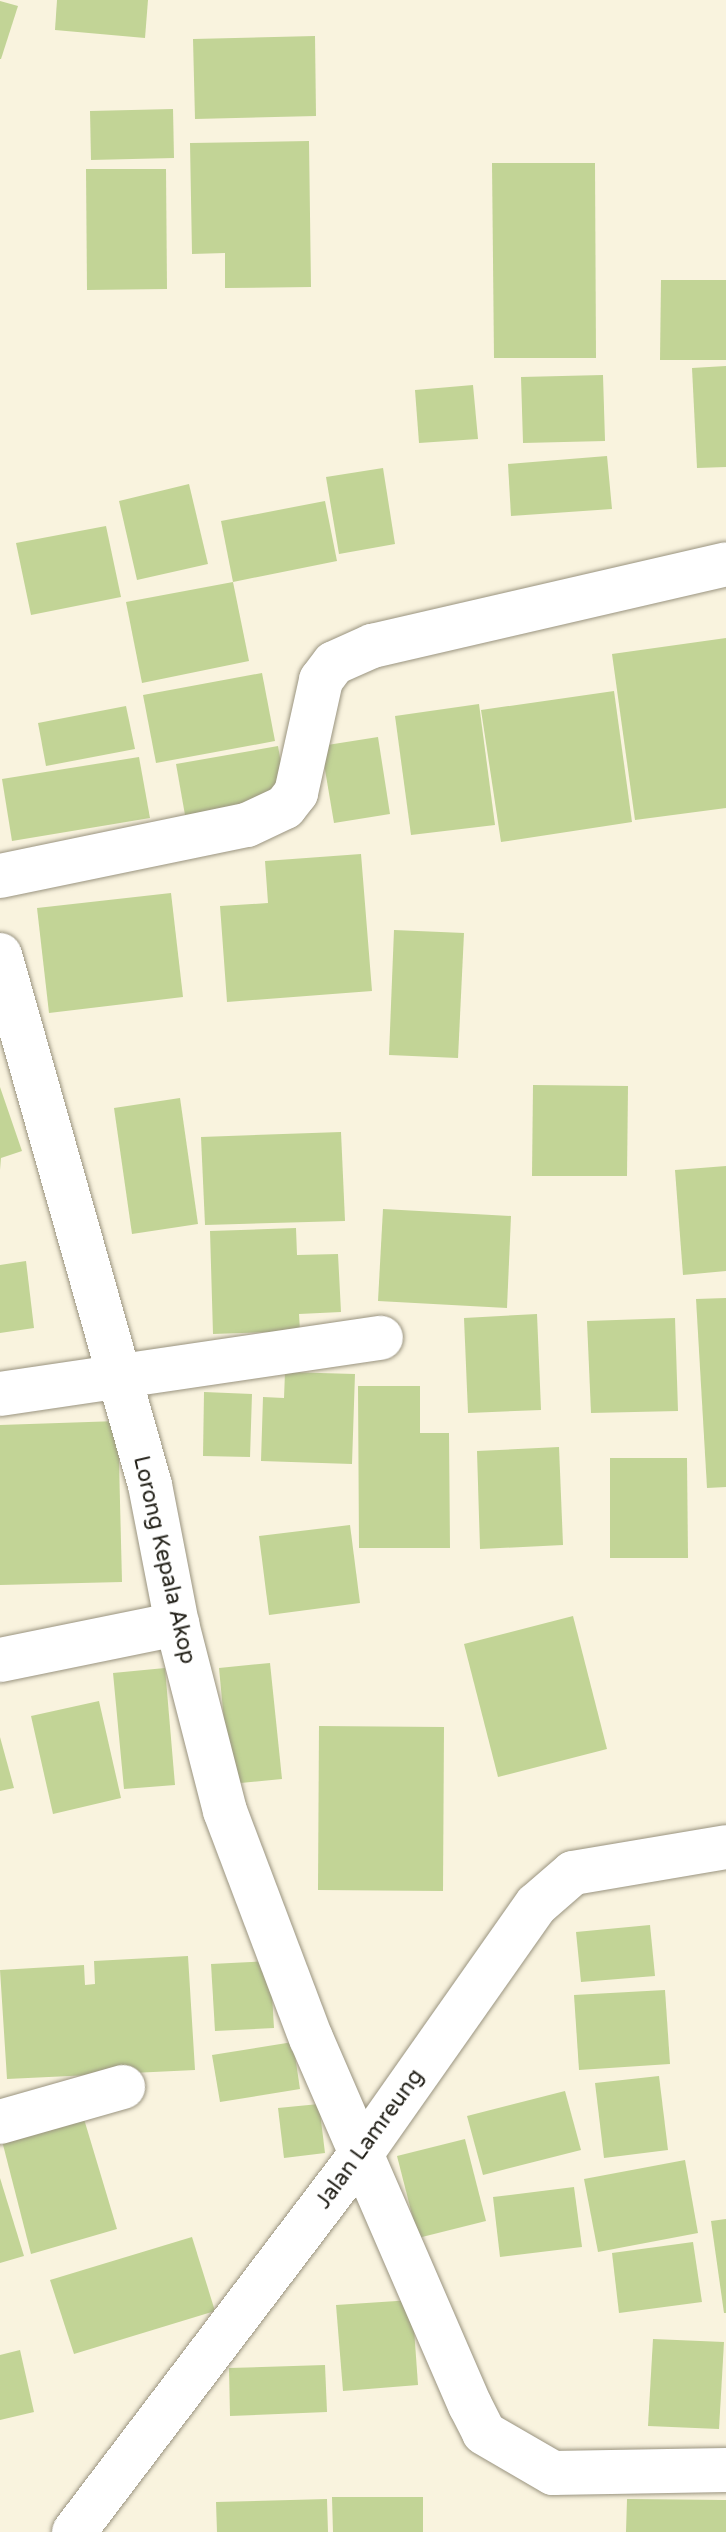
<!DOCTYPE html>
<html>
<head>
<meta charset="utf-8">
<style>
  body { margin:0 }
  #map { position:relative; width:726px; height:2532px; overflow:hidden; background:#f9f3de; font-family:"Varela Round",sans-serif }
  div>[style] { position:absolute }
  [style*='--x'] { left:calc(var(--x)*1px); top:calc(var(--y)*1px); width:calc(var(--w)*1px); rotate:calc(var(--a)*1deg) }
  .building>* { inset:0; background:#c2d496 }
  .roads { filter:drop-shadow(0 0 2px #9a9480) drop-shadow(0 0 2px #9a9480) }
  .minor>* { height:44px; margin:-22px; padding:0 22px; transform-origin:22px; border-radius:22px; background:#fff }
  span { translate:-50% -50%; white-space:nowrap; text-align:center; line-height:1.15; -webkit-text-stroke:7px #fff; paint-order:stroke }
  .street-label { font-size:22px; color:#232119 }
</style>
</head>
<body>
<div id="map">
  <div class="building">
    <div style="clip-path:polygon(57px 0,148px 0,145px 38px,55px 30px)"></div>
    <div style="clip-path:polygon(0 1px,18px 6px,1px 59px,0 59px)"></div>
    <div style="clip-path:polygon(315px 36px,316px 116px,195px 119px,193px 39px)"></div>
    <div style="clip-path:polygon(173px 109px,174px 158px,91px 160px,90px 111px)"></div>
    <div style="clip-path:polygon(309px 141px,311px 287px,225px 288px,225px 253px,192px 254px,190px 143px)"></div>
    <div style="clip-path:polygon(492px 163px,595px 163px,596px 358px,494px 358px)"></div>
    <div style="clip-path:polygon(86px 169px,166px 169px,167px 289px,87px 290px)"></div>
    <div style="clip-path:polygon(661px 280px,726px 280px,726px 360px,660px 360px)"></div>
    <div style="clip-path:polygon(726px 366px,726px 467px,697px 468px,692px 368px)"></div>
    <div style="clip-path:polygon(603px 375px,605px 441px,523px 443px,521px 377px)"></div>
    <div style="clip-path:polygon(473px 385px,478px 439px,419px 443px,415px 390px)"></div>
    <div style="clip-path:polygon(607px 456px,612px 509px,511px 516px,508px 464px)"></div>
    <div style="clip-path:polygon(383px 468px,395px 544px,339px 554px,326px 477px)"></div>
    <div style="clip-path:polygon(189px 484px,208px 564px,137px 580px,119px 501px)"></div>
    <div style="clip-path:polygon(325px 501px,337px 561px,233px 582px,221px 521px)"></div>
    <div style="clip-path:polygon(106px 526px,121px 597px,31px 615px,16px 543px)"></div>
    <div style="clip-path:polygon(233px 582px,249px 661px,142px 683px,126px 602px)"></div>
    <div style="clip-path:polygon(726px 638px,726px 808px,635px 820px,612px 654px)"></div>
    <div style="clip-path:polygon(262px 673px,275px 741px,156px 763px,143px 695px)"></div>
    <div style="clip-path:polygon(614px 691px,632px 822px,501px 842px,481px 710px)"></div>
    <div style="clip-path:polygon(479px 704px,495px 825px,411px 835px,395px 716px)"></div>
    <div style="clip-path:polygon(126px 706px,135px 749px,46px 766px,38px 723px)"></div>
    <div style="clip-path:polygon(378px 737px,390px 814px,334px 823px,321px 746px)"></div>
    <div style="clip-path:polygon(278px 746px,287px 798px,185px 815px,176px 764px)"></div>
    <div style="clip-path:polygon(139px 757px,150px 818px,12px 841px,2px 779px)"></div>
    <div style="clip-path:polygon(361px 854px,372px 991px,227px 1002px,220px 906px,268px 903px,265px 861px)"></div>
    <div style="clip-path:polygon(171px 893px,183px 997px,49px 1013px,37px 908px)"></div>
    <div style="clip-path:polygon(394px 930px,464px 933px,458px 1058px,389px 1055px)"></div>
    <div style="clip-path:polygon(533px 1085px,628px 1086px,627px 1176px,532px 1176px)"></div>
    <div style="clip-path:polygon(0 1087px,22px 1151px,1px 1158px,0 1170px)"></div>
    <div style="clip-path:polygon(180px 1098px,198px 1224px,132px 1234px,114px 1108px)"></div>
    <div style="clip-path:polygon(341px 1132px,345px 1221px,205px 1225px,201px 1137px)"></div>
    <div style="clip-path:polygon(726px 1166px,726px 1271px,683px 1275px,675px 1170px)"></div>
    <div style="clip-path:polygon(383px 1209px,511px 1216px,507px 1308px,378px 1301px)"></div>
    <div style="clip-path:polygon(296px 1228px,297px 1255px,338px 1254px,341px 1312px,299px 1314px,300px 1331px,213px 1334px,210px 1231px)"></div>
    <div style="clip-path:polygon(26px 1261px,34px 1328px,0 1333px,0 1265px)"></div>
    <div style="clip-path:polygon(726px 1298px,726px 1487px,707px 1488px,696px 1299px)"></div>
    <div style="clip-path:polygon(537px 1314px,541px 1410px,468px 1413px,464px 1318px)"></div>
    <div style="clip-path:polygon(675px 1318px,678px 1411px,591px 1413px,587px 1321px)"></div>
    <div style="clip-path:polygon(285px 1372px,355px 1374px,352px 1464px,261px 1461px,263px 1397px,284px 1398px)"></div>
    <div style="clip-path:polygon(358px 1386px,420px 1386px,420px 1433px,449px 1433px,450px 1548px,359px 1548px)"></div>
    <div style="clip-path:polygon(204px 1392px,252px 1394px,250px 1457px,203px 1456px)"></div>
    <div style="clip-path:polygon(118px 1421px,122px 1582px,0 1585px,0 1425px)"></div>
    <div style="clip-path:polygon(559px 1447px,563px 1545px,480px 1549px,477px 1451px)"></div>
    <div style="clip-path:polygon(610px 1458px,687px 1458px,688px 1558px,610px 1558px)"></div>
    <div style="clip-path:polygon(350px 1525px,360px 1603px,269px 1615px,259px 1536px)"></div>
    <div style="clip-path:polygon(573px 1616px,607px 1749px,498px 1777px,464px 1644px)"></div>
    <div style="clip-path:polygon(270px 1663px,282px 1779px,230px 1784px,219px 1668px)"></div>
    <div style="clip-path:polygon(165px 1668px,175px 1785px,124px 1789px,113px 1673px)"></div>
    <div style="clip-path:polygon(99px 1701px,121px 1798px,53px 1814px,31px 1716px)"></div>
    <div style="clip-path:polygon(319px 1726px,444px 1727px,443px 1891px,318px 1890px)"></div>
    <div style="clip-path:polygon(0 1737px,14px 1788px,0 1791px)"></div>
    <div style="clip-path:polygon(650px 1925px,655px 1976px,581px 1982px,576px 1932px)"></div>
    <div style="clip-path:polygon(188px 1956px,195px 2070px,7px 2079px,0 1970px,84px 1965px,85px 1985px,95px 1984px,94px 1961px)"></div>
    <div style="clip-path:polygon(270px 1961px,274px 2028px,215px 2031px,211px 1964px)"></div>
    <div style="clip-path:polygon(665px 1990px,670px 2064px,579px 2070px,574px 1995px)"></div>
    <div style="clip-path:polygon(293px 2042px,300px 2089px,220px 2102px,212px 2055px)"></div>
    <div style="clip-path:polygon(659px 2076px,668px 2150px,604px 2158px,595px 2083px)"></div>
    <div style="clip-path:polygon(565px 2091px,581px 2150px,483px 2175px,467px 2116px)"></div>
    <div style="clip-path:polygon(319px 2104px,325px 2153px,284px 2158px,278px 2108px)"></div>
    <div style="clip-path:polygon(81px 2109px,117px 2229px,31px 2254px,0 2133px)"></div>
    <div style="clip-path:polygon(465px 2139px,486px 2221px,418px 2238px,397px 2156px)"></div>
    <div style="clip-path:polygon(685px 2160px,698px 2233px,598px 2252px,584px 2179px)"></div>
    <div style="clip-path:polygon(0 2178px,24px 2256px,0 2263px)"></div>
    <div style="clip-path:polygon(574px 2187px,582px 2247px,500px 2257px,493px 2197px)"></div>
    <div style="clip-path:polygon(726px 2219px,726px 2313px,724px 2313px,711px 2221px)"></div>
    <div style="clip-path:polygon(192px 2237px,215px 2311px,74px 2354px,50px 2280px)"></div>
    <div style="clip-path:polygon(693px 2242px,702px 2302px,619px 2313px,612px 2253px)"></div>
    <div style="clip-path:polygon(412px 2300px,418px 2385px,343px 2391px,336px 2305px)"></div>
    <div style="clip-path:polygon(653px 2339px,724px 2342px,719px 2429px,648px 2426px)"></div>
    <div style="clip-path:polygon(20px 2350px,34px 2412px,0 2420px,0 2355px)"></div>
    <div style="clip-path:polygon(325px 2365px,327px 2412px,230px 2416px,229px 2368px)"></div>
    <div style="clip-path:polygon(332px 2497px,423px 2497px,423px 2532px,333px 2532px)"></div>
    <div style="clip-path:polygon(327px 2499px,328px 2532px,217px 2532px,216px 2502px)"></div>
    <div style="clip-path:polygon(627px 2499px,726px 2500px,726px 2532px,626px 2532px)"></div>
  </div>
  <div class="roads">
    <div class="minor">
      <div style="--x:0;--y:876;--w:252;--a:-11.7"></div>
      <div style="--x:247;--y:825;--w:42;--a:-25.3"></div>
      <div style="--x:285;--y:807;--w:18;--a:-52"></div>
      <div style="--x:296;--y:793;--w:116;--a:-77.5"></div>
      <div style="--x:321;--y:680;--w:21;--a:-53"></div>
      <div style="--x:334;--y:663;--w:42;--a:-24.1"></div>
      <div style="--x:372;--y:646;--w:363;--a:-13"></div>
      <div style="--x:0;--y:955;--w:551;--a:74.2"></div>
      <div style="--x:150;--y:1485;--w:142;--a:79"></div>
      <div style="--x:177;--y:1624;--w:193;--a:75.6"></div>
      <div style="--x:225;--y:1811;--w:243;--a:69.3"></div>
      <div style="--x:311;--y:2038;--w:400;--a:66.6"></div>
      <div style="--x:470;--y:2405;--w:31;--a:63"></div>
      <div style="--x:484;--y:2433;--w:80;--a:30.1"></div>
      <div style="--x:553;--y:2473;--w:173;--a:-1"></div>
      <div style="--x:0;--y:1394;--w:385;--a:-8.4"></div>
      <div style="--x:0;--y:1660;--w:181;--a:-11.5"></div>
      <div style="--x:0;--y:2122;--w:128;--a:-15.9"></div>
      <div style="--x:74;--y:2532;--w:478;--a:-52.8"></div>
      <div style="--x:363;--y:2151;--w:301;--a:-54.9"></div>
      <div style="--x:536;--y:1905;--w:49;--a:-40.9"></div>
      <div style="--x:573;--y:1873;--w:155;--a:-9.6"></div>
    </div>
  </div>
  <div class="street-label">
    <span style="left:164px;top:1560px;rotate:77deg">Lorong Kepala Akop</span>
    <span style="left:370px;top:2139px;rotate:-54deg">Jalan Lamreung</span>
  </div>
</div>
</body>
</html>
